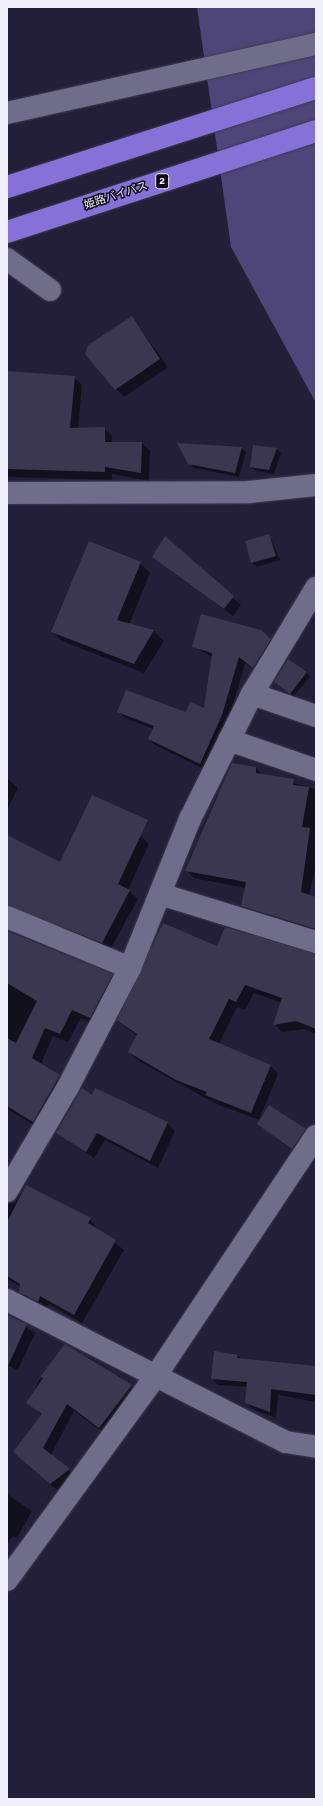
<!DOCTYPE html>
<html>
<head>
<meta charset="utf-8">
<style>
  body { margin:0 }
  #map { position:relative; width:323px; height:1806px; overflow:hidden; background:#241f38; font-family:Raleway,"Noto Sans JP",sans-serif }
  div>[style] { position:absolute }
  [style*='--x'] { left:calc(var(--x)*1px); top:calc(var(--y)*1px); width:calc(var(--w)*1px); rotate:calc(var(--a)*1deg) }
  .forest>* { inset:0; background:#4e4578 }
  .shadow>* { inset:0; background:#0007 }
  .building>* { inset:0; background:#3b3751 }
  .roads { filter:drop-shadow(0 0 1px #3f3b4f) drop-shadow(0 0 1px #3f3b4f) }
  .minor>* { height:22px; margin:-11px; padding:0 11px; transform-origin:11px; border-radius:11px; background:#706d8a }
  .highway>* { height:22px; margin:-11px; padding:0 11px; transform-origin:11px; border-radius:11px; background:#8671d9 }
  span { translate:-50% -50%; white-space:nowrap; text-align:center; line-height:1.15; -webkit-text-stroke:3px #0d0b16; paint-order:stroke }
  .shield-label span { padding:1px 3px; background:#0d0b16; border:1px solid; border-radius:3px; -webkit-text-stroke-width:0 }
  .shield-label { font-size:10px; color:#f0effc; font-weight:700 }
  .street-label { font-size:11px; color:#f0effc }
  .frame { position:absolute; inset:0; border:8px solid #f0effc; pointer-events:none }
</style>
</head>
<body>
<div id="map">
  <div class="forest">
    <div style="clip-path:polygon(197px 7px,316px 7px,316px 403px,231px 247px)"></div>
  </div>
  <div class="shadow">
    <div style="clip-path:polygon(132px 317px,168px 367px,124px 397px,116px 389px)"></div>
    <div style="clip-path:polygon(7px 372px,74px 377px,82px 385px,78px 429px,104px 428px,112px 436px,112px 443px,142px 443px,150px 451px,149px 481px,112px 474px,112px 480px,7px 477px)"></div>
    <div style="clip-path:polygon(241px 448px,246px 452px,239px 477px,194px 468px,189px 463px)"></div>
    <div style="clip-path:polygon(277px 449px,281px 453px,274px 474px,256px 471px,252px 467px)"></div>
    <div style="clip-path:polygon(269px 535px,280px 560px,257px 567px,252px 563px)"></div>
    <div style="clip-path:polygon(165px 538px,241px 605px,233px 616px,153px 557px)"></div>
    <div style="clip-path:polygon(140px 563px,150px 573px,129px 625px,154px 631px,164px 641px,144px 673px,62px 641px,53px 632px)"></div>
    <div style="clip-path:polygon(261px 631px,276px 646px,260px 673px,245px 663px,228px 722px,206px 770px,155px 745px,149px 739px,154px 729px,125px 718px,119px 712px,186px 713px,205px 709px,212px 657px,193px 646px)"></div>
    <div style="clip-path:polygon(306px 672px,310px 677px,293px 697px,275px 682px)"></div>
    <div style="clip-path:polygon(256px 768px,262px 775px,316px 789px,316px 865px,309px 896px,316px 898px,316px 934px,250px 913px,242px 905px,245px 888px,194px 878px,186px 870px)"></div>
    <div style="clip-path:polygon(7px 778px,18px 788px,7px 810px)"></div>
    <div style="clip-path:polygon(86px 809px,141px 836px,149px 844px,128px 890px,138px 899px,110px 950px,7px 918px,7px 881px,95px 889px)"></div>
    <div style="clip-path:polygon(7px 932px,112px 975px,120px 984px,98px 1026px,81px 1018px,68px 1042px,53px 1036px,41px 1064px,68px 1084px,42px 1130px,7px 1109px)"></div>
    <div style="clip-path:polygon(217px 948px,316px 957px,316px 1034px,305px 1029px,282px 1032px,274px 1024px,282px 1003px,254px 993px,245px 1010px,237px 1007px,219px 1044px,270px 1065px,278px 1074px,259px 1120px,214px 1103px,137px 1060px,129px 1052px,137px 1036px,118px 1020px)"></div>
    <div style="clip-path:polygon(167px 1123px,175px 1131px,158px 1168px,105px 1140px,94px 1158px,57px 1133px)"></div>
    <div style="clip-path:polygon(259px 1124px,305px 1130px,313px 1138px,301px 1156px)"></div>
    <div style="clip-path:polygon(26px 1186px,90px 1219px,97px 1229px,124px 1250px,82px 1323px,49px 1304px,46px 1309px,28px 1300px,20px 1292px,21px 1287px,7px 1279px,7px 1203px,14px 1203px)"></div>
    <div style="clip-path:polygon(8px 1316px,35px 1333px,18px 1370px,7px 1365px)"></div>
    <div style="clip-path:polygon(238px 1355px,242px 1360px,316px 1368px,316px 1402px,278px 1395px,276px 1418px,253px 1409px,247px 1403px,248px 1387px,218px 1385px,212px 1379px)"></div>
    <div style="clip-path:polygon(41px 1377px,131px 1386px,138px 1393px,107px 1435px,74px 1411px,51px 1455px,76px 1477px,58px 1491px,22px 1459px,42px 1415px,28px 1403px)"></div>
    <div style="clip-path:polygon(7px 1494px,32px 1511px,17px 1538px,13px 1536px,7px 1545px)"></div>
  </div>
  <div class="building">
    <div style="clip-path:polygon(132px 316px,160px 359px,115px 390px,85px 354px,88px 345px)"></div>
    <div style="clip-path:polygon(7px 371px,75px 376px,70px 428px,105px 427px,105px 442px,142px 442px,141px 473px,105px 467px,105px 472px,7px 469px)"></div>
    <div style="clip-path:polygon(177px 443px,242px 447px,235px 473px,188px 464px)"></div>
    <div style="clip-path:polygon(253px 445px,277px 448px,269px 470px,250px 467px)"></div>
    <div style="clip-path:polygon(269px 534px,276px 556px,251px 563px,245px 541px)"></div>
    <div style="clip-path:polygon(165px 536px,234px 596px,224px 609px,152px 557px)"></div>
    <div style="clip-path:polygon(89px 541px,141px 562px,117px 620px,154px 630px,134px 664px,51px 632px)"></div>
    <div style="clip-path:polygon(201px 614px,261px 630px,271px 639px,253px 668px,239px 657px,222px 715px,200px 764px,148px 739px,154px 726px,117px 712px,126px 690px,186px 712px,190px 702px,204px 708px,212px 653px,192px 647px)"></div>
    <div style="clip-path:polygon(288px 659px,307px 672px,290px 694px,274px 682px)"></div>
    <div style="clip-path:polygon(232px 763px,256px 767px,256px 773px,294px 779px,293px 785px,309px 787px,302px 827px,310px 828px,301px 892px,316px 897px,316px 929px,241px 906px,246px 882px,185px 871px)"></div>
    <div style="clip-path:polygon(92px 795px,148px 820px,118px 884px,130px 890px,102px 943px,7px 905px,7px 835px,60px 862px)"></div>
    <div style="clip-path:polygon(163px 923px,217px 946px,225px 927px,316px 954px,316px 1029px,296px 1021px,273px 1025px,282px 998px,245px 985px,236px 1002px,229px 999px,209px 1039px,271px 1065px,251px 1113px,205px 1095px,207px 1092px,176px 1080px,128px 1052px,137px 1034px,117px 1020px)"></div>
    <div style="clip-path:polygon(7px 931px,113px 974px,90px 1018px,72px 1010px,60px 1034px,45px 1028px,32px 1058px,60px 1075px,33px 1122px,7px 1106px,7px 1038px,16px 1043px,37px 1001px,7px 983px)"></div>
    <div style="clip-path:polygon(82px 1088px,92px 1095px,95px 1088px,168px 1122px,150px 1161px,97px 1133px,86px 1152px,56px 1133px)"></div>
    <div style="clip-path:polygon(269px 1105px,306px 1129px,292px 1149px,257px 1124px)"></div>
    <div style="clip-path:polygon(26px 1185px,91px 1218px,88px 1223px,116px 1240px,74px 1315px,40px 1296px,38px 1302px,19px 1292px,20px 1284px,7px 1276px,7px 1222px)"></div>
    <div style="clip-path:polygon(7px 1315px,27px 1324px,7px 1368px)"></div>
    <div style="clip-path:polygon(65px 1344px,132px 1385px,99px 1428px,67px 1404px,43px 1448px,70px 1469px,50px 1484px,13px 1452px,42px 1414px,26px 1403px,43px 1378px,40px 1377px)"></div>
    <div style="clip-path:polygon(214px 1351px,238px 1355px,237px 1358px,316px 1366px,316px 1395px,271px 1389px,270px 1412px,245px 1403px,247px 1382px,211px 1379px)"></div>
  </div>
  <div class="roads">
    <div class="minor">
      <div style="--x:7;--y:113;--w:317;--a:-12.6"></div>
      <div style="--x:7;--y:259;--w:53;--a:35.8"></div>
      <div style="--x:7;--y:493;--w:242;--a:-0.2"></div>
      <div style="--x:249;--y:492;--w:67;--a:-6"></div>
      <div style="--x:252;--y:694;--w:68;--a:19"></div>
      <div style="--x:229;--y:740;--w:92;--a:19"></div>
      <div style="--x:160;--y:894;--w:163;--a:17.1"></div>
      <div style="--x:7;--y:917;--w:133;--a:22.5"></div>
      <div style="--x:7;--y:1191;--w:121;--a:-59.6"></div>
      <div style="--x:68;--y:1087;--w:134;--a:-62.5"></div>
      <div style="--x:130;--y:968;--w:161;--a:-68.1"></div>
      <div style="--x:190;--y:819;--w:140;--a:-63.6"></div>
      <div style="--x:252;--y:694;--w:124;--a:-58.9"></div>
      <div style="--x:7;--y:1300;--w:313;--a:27"></div>
      <div style="--x:286;--y:1442;--w:30;--a:9"></div>
      <div style="--x:7;--y:1580;--w:255;--a:-53.9"></div>
      <div style="--x:157;--y:1374;--w:286;--a:-56.3"></div>
    </div>
    <div class="highway">
      <div style="--x:7;--y:187;--w:324;--a:-17.8"></div>
      <div style="--x:7;--y:232;--w:325;--a:-18.1"></div>
    </div>
  </div>
  <div class="shield-label">
    <span style="left:162px;top:181px">2</span>
  </div>
  <div class="street-label">
    <span style="left:116px;top:196px;rotate:-18deg">姫路バイパス</span>
  </div>
  <div class="frame"></div>
</div>
</body>
</html>
